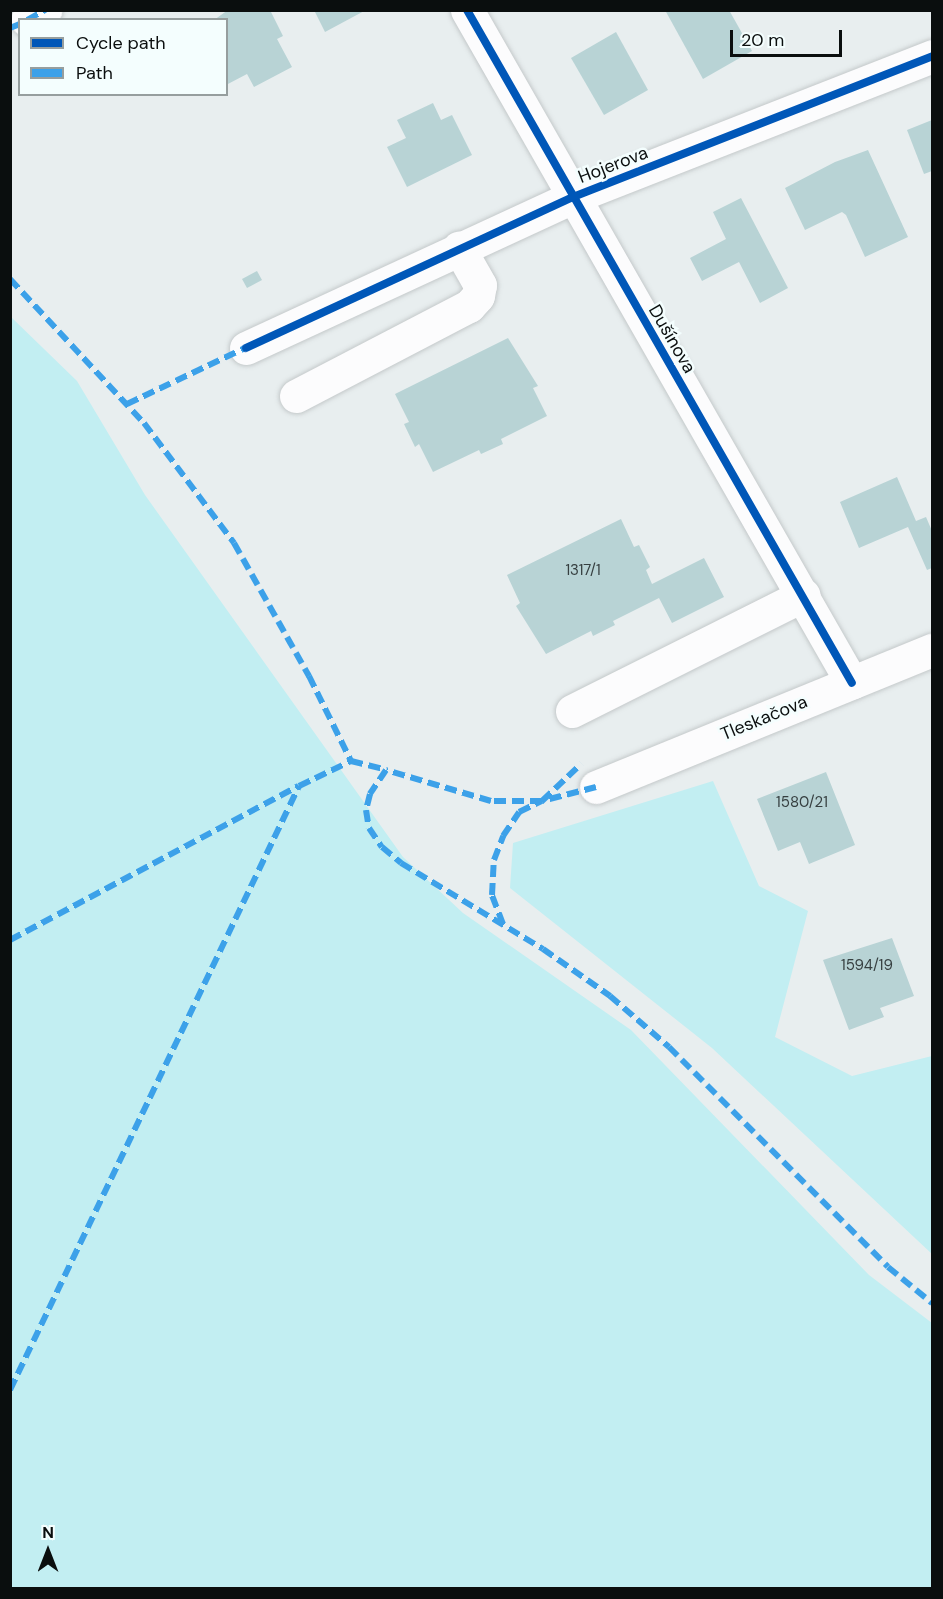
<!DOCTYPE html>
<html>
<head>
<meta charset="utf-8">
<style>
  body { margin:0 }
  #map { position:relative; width:943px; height:1599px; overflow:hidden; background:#e8eeef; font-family:"DM Sans",sans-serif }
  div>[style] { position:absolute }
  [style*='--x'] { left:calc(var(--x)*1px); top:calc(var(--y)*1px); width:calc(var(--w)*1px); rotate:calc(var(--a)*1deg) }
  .green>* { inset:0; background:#c2eef2 }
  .building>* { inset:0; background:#b8d3d5 }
  .roads { filter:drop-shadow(0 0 2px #c4c9ca) drop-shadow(0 0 2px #c4c9ca) }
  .minor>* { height:33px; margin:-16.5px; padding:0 16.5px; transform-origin:16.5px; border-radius:16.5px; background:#fcfcfd }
  .quiet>* { height:6px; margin-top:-3px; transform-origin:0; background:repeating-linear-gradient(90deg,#3ca1e9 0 12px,transparent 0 18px) }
  .cycleway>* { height:8px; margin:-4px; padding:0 4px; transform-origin:4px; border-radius:4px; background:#0057b8 }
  span { translate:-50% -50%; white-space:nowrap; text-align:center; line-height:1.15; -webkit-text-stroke:5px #f4fefe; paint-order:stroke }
  .number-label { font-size:15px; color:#363f40 }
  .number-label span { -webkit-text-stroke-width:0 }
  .street-label { font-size:18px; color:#0a0e0e }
  .frame { position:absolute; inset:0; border:12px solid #0a0e0e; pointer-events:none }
  .legend { position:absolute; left:18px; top:18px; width:210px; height:78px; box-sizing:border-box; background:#f4fefe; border:2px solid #969e9e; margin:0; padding:8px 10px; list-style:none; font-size:18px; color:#0a0e0e }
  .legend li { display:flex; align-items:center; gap:12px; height:30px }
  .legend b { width:30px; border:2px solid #969e9e }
  .north { position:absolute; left:18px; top:1521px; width:60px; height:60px; -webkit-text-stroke:4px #f4fefe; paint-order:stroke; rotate:0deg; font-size:16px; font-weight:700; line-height:24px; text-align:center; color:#0a0e0e }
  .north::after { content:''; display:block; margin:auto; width:21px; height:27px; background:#0a0e0e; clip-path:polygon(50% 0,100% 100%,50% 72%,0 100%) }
  .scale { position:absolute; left:730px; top:30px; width:112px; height:27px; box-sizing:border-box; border:3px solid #0a0e0e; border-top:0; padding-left:8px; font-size:18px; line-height:21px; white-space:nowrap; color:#0a0e0e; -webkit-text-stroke:4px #f4fefe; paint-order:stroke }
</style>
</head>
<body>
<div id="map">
  <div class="green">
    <div style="clip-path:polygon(10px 316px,77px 381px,145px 495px,403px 857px,463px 913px,631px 1030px,869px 1275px,932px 1323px,932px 1588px,11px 1588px)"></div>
    <div style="clip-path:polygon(713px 781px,759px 886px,808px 911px,775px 1037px,852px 1076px,932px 1056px,932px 1254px,712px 1048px,510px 888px,513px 843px)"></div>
  </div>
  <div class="building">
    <div style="clip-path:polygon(228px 10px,270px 10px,283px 36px,277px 39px,292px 67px,254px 87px,247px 74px,226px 85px,226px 20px,214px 20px)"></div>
    <div style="clip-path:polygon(314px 10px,366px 10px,325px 32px)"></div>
    <div style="clip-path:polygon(665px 10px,729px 10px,752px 51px,703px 79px)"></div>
    <div style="clip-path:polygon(616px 32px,648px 90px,604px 115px,571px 58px)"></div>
    <div style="clip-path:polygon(433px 103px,441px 120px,452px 115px,472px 155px,407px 187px,387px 147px,406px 138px,397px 120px)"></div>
    <div style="clip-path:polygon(932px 120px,932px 171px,924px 174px,907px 130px)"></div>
    <div style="clip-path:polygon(868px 150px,908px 237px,865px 257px,846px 215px,842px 212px,805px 230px,785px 188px,835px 162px)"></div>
    <div style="clip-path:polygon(741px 198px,788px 288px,760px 303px,739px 262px,702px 281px,690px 258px,726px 239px,713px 212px)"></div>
    <div style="clip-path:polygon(257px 271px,262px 280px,247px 288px,242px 279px)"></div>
    <div style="clip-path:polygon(508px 338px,538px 386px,533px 388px,547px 416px,501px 439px,503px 444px,481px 454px,479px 450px,433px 472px,419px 444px,415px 447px,404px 424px,409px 422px,395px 394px)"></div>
    <div style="clip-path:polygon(897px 477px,916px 521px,926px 517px,932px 531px,932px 568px,927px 570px,908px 527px,859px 548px,840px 502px)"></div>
    <div style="clip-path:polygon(621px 519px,634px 547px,639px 545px,650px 567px,646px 570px,652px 584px,704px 558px,724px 597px,672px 623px,659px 598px,613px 621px,615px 625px,593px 636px,591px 631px,546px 654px,516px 606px,520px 603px,507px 575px)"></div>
    <div style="clip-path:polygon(826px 772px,855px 845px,809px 864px,800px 842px,778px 851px,757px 799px)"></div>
    <div style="clip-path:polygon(892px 938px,914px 996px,880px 1008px,884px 1017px,849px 1030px,823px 960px)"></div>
  </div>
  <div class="roads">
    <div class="minor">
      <div style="--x:467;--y:10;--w:775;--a:60.23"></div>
      <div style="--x:27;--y:20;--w:21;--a:-29"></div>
      <div style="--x:246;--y:348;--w:360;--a:-24.8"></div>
      <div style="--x:573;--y:197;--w:386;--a:-21.4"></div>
      <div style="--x:296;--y:396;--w:195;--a:-27.5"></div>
      <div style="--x:469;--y:306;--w:13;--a:-48"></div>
      <div style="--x:478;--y:296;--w:11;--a:-80"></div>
      <div style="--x:480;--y:285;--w:43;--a:-119.6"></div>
      <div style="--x:572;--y:711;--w:259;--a:-26.6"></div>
      <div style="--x:596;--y:787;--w:363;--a:-22.2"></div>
    </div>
  </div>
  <div class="quiet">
    <div style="--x:27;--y:20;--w:21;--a:-29"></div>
    <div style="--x:10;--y:28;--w:11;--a:-22"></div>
    <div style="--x:10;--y:279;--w:197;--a:47.1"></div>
    <div style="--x:144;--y:423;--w:150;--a:53.1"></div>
    <div style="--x:234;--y:543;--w:153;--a:60.6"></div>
    <div style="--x:309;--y:676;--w:95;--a:63.7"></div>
    <div style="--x:351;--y:761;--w:36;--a:14"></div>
    <div style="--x:127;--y:404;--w:137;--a:-25.4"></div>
    <div style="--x:596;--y:787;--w:56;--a:165.5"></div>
    <div style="--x:542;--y:801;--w:51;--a:180"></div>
    <div style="--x:491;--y:801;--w:109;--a:-163.6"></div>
    <div style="--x:386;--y:770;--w:29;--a:124"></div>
    <div style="--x:370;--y:794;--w:16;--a:104"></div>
    <div style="--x:366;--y:810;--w:18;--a:81"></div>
    <div style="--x:369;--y:828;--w:23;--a:56"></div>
    <div style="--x:382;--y:847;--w:25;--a:40"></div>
    <div style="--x:401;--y:863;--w:166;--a:31.2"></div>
    <div style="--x:543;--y:949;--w:82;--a:35"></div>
    <div style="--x:610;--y:996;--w:78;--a:40.8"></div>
    <div style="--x:669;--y:1047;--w:310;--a:45.1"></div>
    <div style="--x:888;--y:1267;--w:57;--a:39.3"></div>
    <div style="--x:503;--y:924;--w:31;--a:-111"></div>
    <div style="--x:492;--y:895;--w:35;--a:-87"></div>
    <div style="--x:494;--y:860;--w:26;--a:-69"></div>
    <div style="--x:503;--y:836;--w:29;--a:-56"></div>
    <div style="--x:519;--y:812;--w:25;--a:-26"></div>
    <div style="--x:542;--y:801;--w:54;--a:-43.5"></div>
    <div style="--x:10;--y:940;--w:327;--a:-28.1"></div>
    <div style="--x:10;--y:1390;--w:670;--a:-64.43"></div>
    <div style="--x:299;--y:786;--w:58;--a:-25.7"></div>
  </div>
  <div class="cycleway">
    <div style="--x:467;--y:10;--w:775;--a:60.23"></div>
    <div style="--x:246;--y:348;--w:360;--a:-24.8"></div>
    <div style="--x:573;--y:197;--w:386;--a:-21.4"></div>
  </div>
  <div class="number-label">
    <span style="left:583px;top:571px">1317/1</span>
    <span style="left:802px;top:803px">1580/21</span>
    <span style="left:867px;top:966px">1594/19</span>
  </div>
  <div class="street-label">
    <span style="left:613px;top:165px;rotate:-21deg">Hojerova</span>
    <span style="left:672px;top:339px;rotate:60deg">Dušínova</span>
    <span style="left:764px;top:718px;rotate:-22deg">Tleskačova</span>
  </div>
  <div class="frame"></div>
  <ul class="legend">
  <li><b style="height:8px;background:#0057b8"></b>Cycle path</li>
  <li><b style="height:8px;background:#3ca1e9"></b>Path</li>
  </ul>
  <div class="north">N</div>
  <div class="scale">20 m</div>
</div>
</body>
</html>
